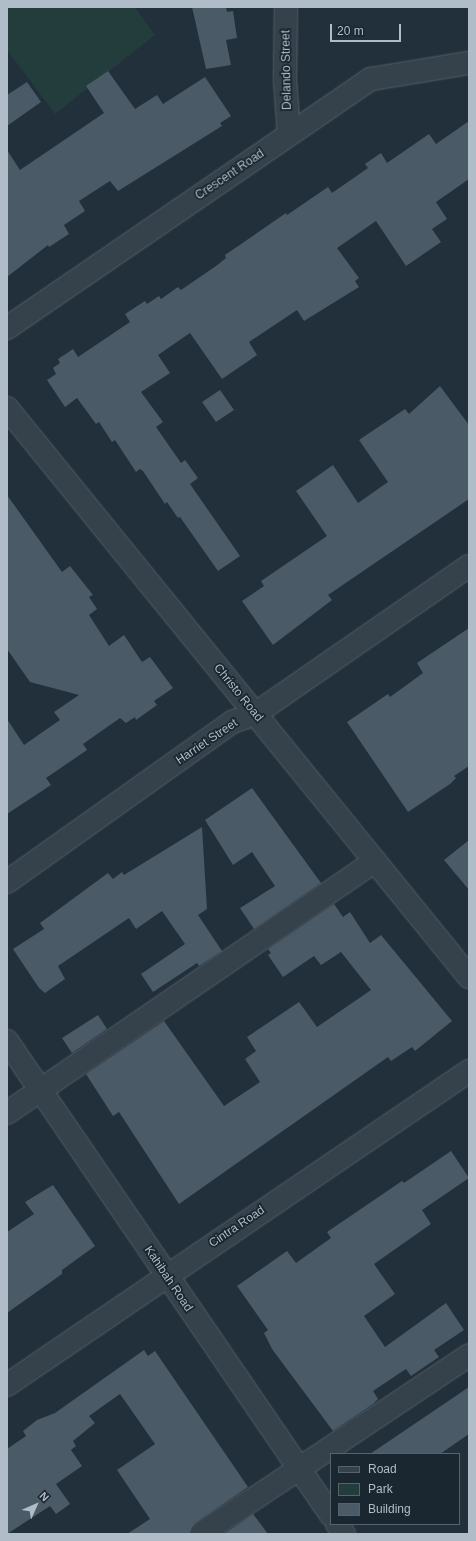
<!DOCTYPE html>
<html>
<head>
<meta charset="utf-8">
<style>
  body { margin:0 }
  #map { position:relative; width:476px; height:1541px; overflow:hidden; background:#21303b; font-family:Arial,sans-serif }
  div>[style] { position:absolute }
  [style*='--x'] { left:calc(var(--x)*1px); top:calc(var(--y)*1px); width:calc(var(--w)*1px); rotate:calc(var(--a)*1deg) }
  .green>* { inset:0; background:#233c3c }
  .building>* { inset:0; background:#4a5a67 }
  .roads { filter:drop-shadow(0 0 1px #535f69) drop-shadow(0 0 1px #535f69) }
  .minor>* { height:22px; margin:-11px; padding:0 11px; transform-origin:11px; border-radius:11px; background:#35414b }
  span { translate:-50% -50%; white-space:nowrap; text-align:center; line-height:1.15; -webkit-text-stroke:3.5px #1a2630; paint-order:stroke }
  .street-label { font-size:12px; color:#b0bcc7 }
  .frame { position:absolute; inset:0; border:8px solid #b0bcc7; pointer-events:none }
  .legend { position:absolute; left:330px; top:1453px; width:130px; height:72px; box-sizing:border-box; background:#1a2630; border:1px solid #56626c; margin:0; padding:5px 7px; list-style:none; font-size:12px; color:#b0bcc7 }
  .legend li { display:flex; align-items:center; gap:8px; height:20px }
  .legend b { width:20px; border:1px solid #56626c }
  .north { position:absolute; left:16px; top:1485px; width:40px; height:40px; -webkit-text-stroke:3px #1a2630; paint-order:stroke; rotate:45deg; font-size:11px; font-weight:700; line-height:16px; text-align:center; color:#b0bcc7 }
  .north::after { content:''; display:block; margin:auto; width:14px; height:18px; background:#b0bcc7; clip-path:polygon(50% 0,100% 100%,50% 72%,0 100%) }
  .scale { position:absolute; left:330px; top:24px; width:71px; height:18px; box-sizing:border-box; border:2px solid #b0bcc7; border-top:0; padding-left:5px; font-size:12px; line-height:14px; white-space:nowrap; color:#b0bcc7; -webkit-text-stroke:3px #1a2630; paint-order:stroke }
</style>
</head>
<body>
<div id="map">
  <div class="green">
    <div style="clip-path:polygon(7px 7px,135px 7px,155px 35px,55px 114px,7px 50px)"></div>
  </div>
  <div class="building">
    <div style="clip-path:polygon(192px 7px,226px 7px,227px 12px,233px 11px,237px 38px,226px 40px,231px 65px,206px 69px)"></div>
    <div style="clip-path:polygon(108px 71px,135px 109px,157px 95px,163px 104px,205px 77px,231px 116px,220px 123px,222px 126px,118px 191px,110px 181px,79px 201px,85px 211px,64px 225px,69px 234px,49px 247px,48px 245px,7px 277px,7px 150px,20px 170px,104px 113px,86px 86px)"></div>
    <div style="clip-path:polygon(27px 82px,41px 102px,7px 126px,7px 95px)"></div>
    <div style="clip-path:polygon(469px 121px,469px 179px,436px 202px,447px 219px,432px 229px,441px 242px,406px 266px,376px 221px,337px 248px,359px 278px,355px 281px,359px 287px,304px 321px,297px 310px,249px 342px,257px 355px,222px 379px,190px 333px,158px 355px,170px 373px,141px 392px,163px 422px,156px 427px,181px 463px,185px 460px,198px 478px,190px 484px,240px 556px,218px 571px,180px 517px,178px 518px,167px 502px,165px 504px,143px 471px,140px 469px,136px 472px,115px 440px,112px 442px,99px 422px,96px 424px,77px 398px,65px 407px,47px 380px,56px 374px,53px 368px,60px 363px,58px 359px,73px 349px,78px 357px,130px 322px,125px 314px,145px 301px,147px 304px,159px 296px,161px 299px,178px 287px,181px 290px,216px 266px,226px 258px,225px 255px,286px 213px,287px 215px,328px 187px,332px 193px,368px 168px,365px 164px,381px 153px,387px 163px,429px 134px,436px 144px)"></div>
    <div style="clip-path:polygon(440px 386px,469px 425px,469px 499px,328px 595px,332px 600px,273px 645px,242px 601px,264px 586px,261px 581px,327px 536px,296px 491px,333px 465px,358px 503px,388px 482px,359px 440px,405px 409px,409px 414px)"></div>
    <div style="clip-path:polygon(220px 390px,234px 410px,216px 422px,202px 402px)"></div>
    <div style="clip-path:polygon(7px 495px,62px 572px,70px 566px,93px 595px,89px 597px,97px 609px,89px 615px,109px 646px,124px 635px,142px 662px,150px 657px,173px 688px,154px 701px,157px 705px,136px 720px,135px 717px,126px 723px,120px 718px,83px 744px,87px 750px,46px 778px,51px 785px,7px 814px,7px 719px,24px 745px,60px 720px,54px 712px,79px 695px,30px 682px,7px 649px)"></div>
    <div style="clip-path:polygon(469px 628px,469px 766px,454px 776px,456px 778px,450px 784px,408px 812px,347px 722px,388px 694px,390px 697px,423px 673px,417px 663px)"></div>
    <div style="clip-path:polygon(252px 788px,321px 883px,254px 929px,240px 908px,275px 886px,252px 852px,233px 865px,205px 820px)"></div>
    <div style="clip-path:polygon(202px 827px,207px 909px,198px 915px,222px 951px,199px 966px,197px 963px,153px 992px,141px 974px,185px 944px,162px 911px,136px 929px,129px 918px,58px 966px,65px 979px,45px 993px,39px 988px,13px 949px,44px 929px,40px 923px,108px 873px,113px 879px,122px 872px,124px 875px)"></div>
    <div style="clip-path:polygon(469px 840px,469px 890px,444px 860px)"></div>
    <div style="clip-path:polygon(334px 904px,343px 917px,350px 912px,370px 943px,381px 935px,452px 1021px,415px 1051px,412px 1047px,391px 1061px,388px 1057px,179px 1204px,119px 1112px,113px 1116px,86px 1074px,164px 1021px,224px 1106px,260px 1082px,245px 1059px,256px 1051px,247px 1037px,299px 1002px,317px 1027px,371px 990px,341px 952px,321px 965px,314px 956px,283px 977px,268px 955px,271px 953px,268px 949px)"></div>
    <div style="clip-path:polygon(98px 1015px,107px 1029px,72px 1053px,62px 1038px)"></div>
    <div style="clip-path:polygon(451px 1151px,469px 1178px,422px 1210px,431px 1224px,374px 1264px,395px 1294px,364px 1316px,385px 1347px,446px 1303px,464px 1330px,434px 1350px,439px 1357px,411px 1376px,406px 1369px,373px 1391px,378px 1399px,373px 1404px,333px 1431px,272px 1349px,264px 1333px,268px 1330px,237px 1286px,287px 1251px,296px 1263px,331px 1238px,327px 1232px,402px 1181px,404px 1183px)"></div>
    <div style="clip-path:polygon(53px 1185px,95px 1246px,62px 1270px,62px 1274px,7px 1313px,7px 1232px,34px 1214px,25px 1202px)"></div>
    <div style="clip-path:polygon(144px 1350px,148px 1356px,155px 1351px,248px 1487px,194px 1524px,189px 1534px,127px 1534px,150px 1519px,117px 1470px,155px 1444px,120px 1394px,89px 1416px,95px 1423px,73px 1441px,76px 1446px,71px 1450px,82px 1466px,56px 1484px,70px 1504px,56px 1514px,50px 1506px,7px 1534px,7px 1449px,26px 1436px,23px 1431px,37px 1420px,55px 1413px)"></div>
    <div style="clip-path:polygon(469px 1387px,469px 1434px,440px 1454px,370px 1454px)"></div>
    <div style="clip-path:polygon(253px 1514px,268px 1534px,224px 1534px)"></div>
  </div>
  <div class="roads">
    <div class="minor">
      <div style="--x:286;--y:7;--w:73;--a:90.8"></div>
      <div style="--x:285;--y:80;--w:54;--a:85.8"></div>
      <div style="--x:7;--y:328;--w:441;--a:-34.4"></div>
      <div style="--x:371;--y:79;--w:99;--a:-9.3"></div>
      <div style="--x:7;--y:408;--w:733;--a:50.93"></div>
      <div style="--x:7;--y:882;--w:276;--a:-35.4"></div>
      <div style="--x:232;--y:722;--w:24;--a:-19"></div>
      <div style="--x:255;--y:714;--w:260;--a:-34.7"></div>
      <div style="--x:7;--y:1041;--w:574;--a:55.65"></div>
      <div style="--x:7;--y:1113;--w:446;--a:-34.4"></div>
      <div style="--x:7;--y:1385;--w:559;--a:-34.2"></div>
      <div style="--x:337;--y:1524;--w:12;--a:55"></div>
      <div style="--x:201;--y:1534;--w:322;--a:-33.7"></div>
    </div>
  </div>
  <div class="street-label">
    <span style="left:287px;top:70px;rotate:-91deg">Delando Street</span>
    <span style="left:230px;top:175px;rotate:-34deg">Crescent Road</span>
    <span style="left:238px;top:693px;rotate:51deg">Christo Road</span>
    <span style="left:207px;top:742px;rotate:-34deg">Harriet Street</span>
    <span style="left:237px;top:1227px;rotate:-34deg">Cintra Road</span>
    <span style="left:168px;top:1279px;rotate:56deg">Kahibah Road</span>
  </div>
  <div class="frame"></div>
  <ul class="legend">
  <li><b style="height:5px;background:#35414b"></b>Road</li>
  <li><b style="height:11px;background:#233c3c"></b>Park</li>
  <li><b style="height:11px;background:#4a5a67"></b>Building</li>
  </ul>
  <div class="north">N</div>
  <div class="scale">20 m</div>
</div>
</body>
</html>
